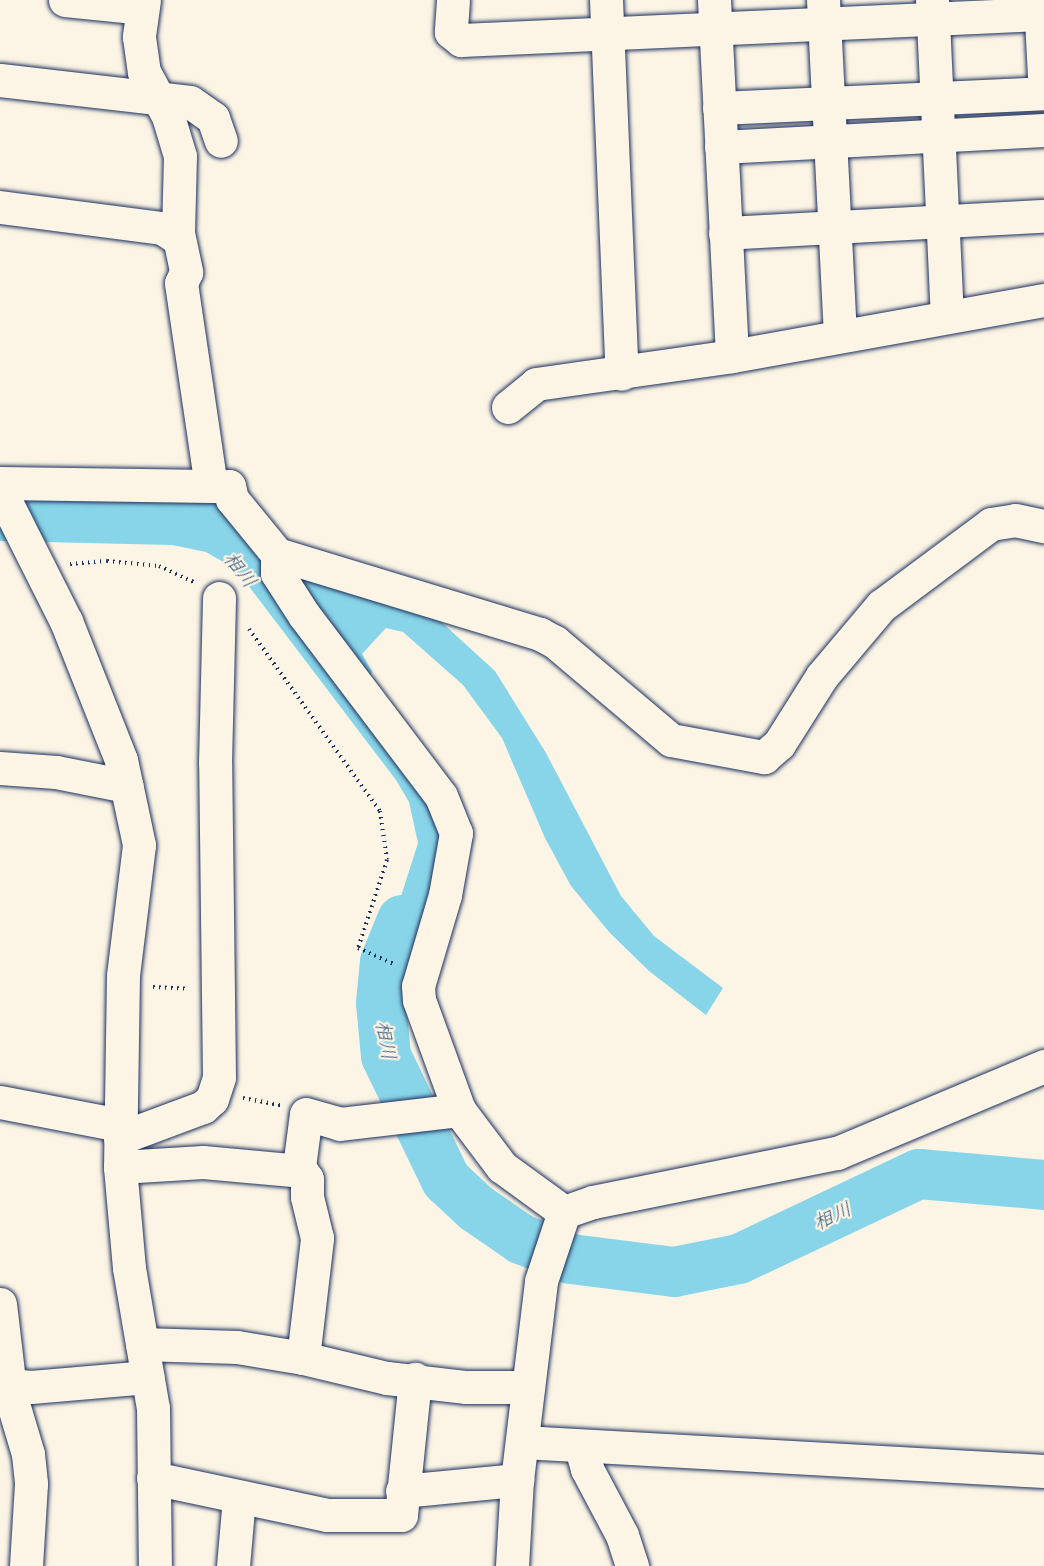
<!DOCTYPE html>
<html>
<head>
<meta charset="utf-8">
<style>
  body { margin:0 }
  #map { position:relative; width:1044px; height:1566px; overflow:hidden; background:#fcf5e5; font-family:"Playpen Sans","Klee One",sans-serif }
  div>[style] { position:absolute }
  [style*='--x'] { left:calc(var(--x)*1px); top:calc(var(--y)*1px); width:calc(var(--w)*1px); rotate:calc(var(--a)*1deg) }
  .water>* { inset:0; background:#88d4e8 }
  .river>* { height:50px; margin:-25px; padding:0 25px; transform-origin:25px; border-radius:25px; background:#88d4e8 }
  .path>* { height:4px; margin-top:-2px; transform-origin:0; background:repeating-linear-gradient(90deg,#1b2f5e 0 1.5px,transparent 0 6px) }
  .roads { filter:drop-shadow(0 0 2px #1b2f5e) drop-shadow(0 0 2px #1b2f5e) }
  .minor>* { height:33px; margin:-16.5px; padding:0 16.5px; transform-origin:16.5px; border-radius:16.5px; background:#fcf5e5 }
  span { translate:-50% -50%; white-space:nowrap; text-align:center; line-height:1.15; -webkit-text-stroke:4.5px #fcf5e5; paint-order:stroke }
  .water-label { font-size:20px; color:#365880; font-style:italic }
</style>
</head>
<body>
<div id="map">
  <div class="water">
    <div style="clip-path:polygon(0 491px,219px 497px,296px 545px,438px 619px,495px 671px,546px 753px,621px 896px,654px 936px,723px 988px,706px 1015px,649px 971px,610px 933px,571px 886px,545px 838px,502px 738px,463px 685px,403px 632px,386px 628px,362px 654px,372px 671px,363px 709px,436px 819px,442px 848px,410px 957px,396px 989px,394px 1095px,380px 962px,418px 843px,409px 802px,396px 780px,241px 576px,225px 563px,206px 552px,172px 545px,0 541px)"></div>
  </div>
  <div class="river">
    <div style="--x:402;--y:920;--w:45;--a:112"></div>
    <div style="--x:385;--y:962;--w:41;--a:95.6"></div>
    <div style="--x:381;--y:1003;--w:53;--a:84.6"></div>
    <div style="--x:386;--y:1056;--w:138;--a:64.2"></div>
    <div style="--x:446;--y:1180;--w:41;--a:43"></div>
    <div style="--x:476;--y:1208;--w:55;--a:34.6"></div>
    <div style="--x:521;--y:1239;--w:54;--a:21.8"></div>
    <div style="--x:571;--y:1259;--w:104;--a:7.2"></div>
    <div style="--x:674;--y:1272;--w:66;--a:-11.3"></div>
    <div style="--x:739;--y:1259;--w:199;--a:-25.3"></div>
    <div style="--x:919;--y:1174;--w:125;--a:5"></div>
  </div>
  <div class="path">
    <div style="--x:70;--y:564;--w:37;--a:-5"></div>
    <div style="--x:107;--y:561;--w:52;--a:5.5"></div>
    <div style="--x:159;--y:566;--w:41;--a:24.7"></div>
    <div style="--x:249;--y:629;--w:224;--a:54.3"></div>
    <div style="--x:380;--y:811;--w:49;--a:81.9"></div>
    <div style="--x:387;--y:860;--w:93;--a:108.2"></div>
    <div style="--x:358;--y:948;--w:39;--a:24"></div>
    <div style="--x:153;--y:987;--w:35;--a:3"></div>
    <div style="--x:243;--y:1098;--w:38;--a:11"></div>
  </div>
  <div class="roads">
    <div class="minor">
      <div style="--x:65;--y:0;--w:77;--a:5.9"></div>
      <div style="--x:144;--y:0;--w:37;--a:98"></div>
      <div style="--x:139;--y:37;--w:35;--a:82"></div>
      <div style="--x:144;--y:72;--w:50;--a:61.4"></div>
      <div style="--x:168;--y:116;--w:42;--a:73.3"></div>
      <div style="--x:180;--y:156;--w:77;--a:91.5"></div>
      <div style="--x:178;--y:233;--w:40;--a:78"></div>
      <div style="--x:186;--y:272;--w:12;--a:114"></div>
      <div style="--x:181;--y:283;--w:204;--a:81.6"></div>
      <div style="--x:453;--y:0;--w:32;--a:94"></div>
      <div style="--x:451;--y:32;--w:13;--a:39"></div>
      <div style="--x:461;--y:40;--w:580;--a:-2.57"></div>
      <div style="--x:606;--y:0;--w:374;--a:87.6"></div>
      <div style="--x:714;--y:0;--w:356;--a:87.1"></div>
      <div style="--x:823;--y:0;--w:336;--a:87.1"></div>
      <div style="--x:932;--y:0;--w:316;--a:87.3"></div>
      <div style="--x:1040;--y:0;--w:77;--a:87"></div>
      <div style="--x:0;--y:80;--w:191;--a:6.6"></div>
      <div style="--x:190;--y:102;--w:28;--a:35"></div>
      <div style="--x:213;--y:118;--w:24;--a:71"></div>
      <div style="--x:719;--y:108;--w:325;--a:-2.6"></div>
      <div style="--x:721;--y:147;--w:323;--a:-3"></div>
      <div style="--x:0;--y:207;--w:163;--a:7.4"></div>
      <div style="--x:162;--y:228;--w:20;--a:33"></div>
      <div style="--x:725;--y:233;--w:319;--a:-3.1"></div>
      <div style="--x:508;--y:407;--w:36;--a:-39"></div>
      <div style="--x:536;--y:384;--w:198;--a:-8.1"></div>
      <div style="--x:732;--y:356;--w:317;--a:-10.2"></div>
      <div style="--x:0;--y:483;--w:229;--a:0.8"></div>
      <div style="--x:229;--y:486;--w:13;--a:77"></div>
      <div style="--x:232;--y:499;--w:71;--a:50.7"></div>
      <div style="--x:277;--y:554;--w:275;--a:16.9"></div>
      <div style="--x:540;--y:634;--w:17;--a:28"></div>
      <div style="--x:555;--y:642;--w:152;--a:40.2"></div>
      <div style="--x:671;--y:740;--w:95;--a:10.4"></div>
      <div style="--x:764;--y:757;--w:20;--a:-41"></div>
      <div style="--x:779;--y:744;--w:80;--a:-57.7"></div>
      <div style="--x:822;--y:676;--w:92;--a:-49.9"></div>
      <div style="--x:881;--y:606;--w:137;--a:-36.7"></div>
      <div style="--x:991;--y:524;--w:24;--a:-9"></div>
      <div style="--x:1015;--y:520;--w:30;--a:12"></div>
      <div style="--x:0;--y:490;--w:147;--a:63.3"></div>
      <div style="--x:66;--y:621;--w:149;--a:68.4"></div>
      <div style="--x:121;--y:760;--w:87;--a:78"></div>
      <div style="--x:139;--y:845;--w:132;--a:97"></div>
      <div style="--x:123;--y:976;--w:191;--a:90.9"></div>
      <div style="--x:120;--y:1167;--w:101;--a:84.9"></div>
      <div style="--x:129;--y:1268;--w:142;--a:80.3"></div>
      <div style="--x:153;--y:1408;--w:158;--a:89.3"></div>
      <div style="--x:277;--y:554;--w:19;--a:90"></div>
      <div style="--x:277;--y:573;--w:50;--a:57.3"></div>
      <div style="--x:304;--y:615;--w:227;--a:52.9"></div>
      <div style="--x:441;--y:796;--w:40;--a:68"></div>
      <div style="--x:456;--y:833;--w:63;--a:100.1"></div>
      <div style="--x:445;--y:895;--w:95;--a:106.5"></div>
      <div style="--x:418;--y:986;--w:14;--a:86"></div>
      <div style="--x:419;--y:1000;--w:117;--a:70"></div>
      <div style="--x:459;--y:1110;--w:71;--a:53"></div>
      <div style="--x:502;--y:1167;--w:77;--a:36"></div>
      <div style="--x:0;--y:768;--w:56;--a:4.1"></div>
      <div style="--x:56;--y:772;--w:72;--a:11.2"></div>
      <div style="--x:0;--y:1102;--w:122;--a:10.9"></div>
      <div style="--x:120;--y:1138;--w:89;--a:-20.5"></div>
      <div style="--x:203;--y:1107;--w:12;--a:-42"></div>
      <div style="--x:212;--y:1099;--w:23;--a:-72"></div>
      <div style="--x:219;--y:1077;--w:314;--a:-90.7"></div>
      <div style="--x:215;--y:763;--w:165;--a:-88.6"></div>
      <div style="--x:120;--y:1167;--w:83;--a:-3.4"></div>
      <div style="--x:203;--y:1162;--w:98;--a:5.2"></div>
      <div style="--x:564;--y:1212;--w:31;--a:-19"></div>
      <div style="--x:593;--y:1202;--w:249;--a:-11.4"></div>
      <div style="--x:837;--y:1153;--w:225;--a:-22.8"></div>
      <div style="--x:0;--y:1304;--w:94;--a:83.3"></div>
      <div style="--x:11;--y:1397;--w:59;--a:73.4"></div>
      <div style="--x:28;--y:1454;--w:30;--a:84"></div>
      <div style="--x:31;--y:1484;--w:82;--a:93.5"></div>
      <div style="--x:142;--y:1344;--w:95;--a:1.8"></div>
      <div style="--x:237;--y:1347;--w:67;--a:9.5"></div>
      <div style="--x:303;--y:1358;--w:86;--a:13.4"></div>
      <div style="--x:387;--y:1378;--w:80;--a:6.5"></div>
      <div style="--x:466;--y:1387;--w:62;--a:0"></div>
      <div style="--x:303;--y:1358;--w:121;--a:-83.3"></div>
      <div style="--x:317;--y:1238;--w:42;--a:-103.7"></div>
      <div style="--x:307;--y:1197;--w:18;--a:-90"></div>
      <div style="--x:307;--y:1179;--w:14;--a:-124"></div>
      <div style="--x:299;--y:1167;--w:53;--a:-82.5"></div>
      <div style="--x:306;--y:1114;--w:35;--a:16"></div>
      <div style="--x:340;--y:1124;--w:120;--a:-6.7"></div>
      <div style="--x:10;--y:1385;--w:21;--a:5"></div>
      <div style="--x:31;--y:1387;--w:117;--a:-4.9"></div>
      <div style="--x:522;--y:1442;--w:523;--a:3.18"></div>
      <div style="--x:581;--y:1448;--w:22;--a:74"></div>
      <div style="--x:587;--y:1469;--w:75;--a:62.1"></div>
      <div style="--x:622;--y:1535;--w:33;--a:72"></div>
      <div style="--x:153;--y:1478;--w:178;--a:12"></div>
      <div style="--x:327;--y:1515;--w:74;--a:0"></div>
      <div style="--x:401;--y:1515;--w:137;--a:-84.1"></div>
      <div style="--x:402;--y:1491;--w:116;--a:-5.5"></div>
      <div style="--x:233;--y:1566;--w:69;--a:-85"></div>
      <div style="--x:512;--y:1566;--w:86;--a:-86.7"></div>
      <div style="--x:517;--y:1480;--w:200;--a:-83.1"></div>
      <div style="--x:541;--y:1281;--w:73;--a:-71.6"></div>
    </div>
  </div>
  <div class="water-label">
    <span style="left:241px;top:569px;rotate:52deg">相川</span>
    <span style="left:387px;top:1040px;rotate:80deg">相川</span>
    <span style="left:832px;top:1215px;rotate:-25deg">相川</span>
  </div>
</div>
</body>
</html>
